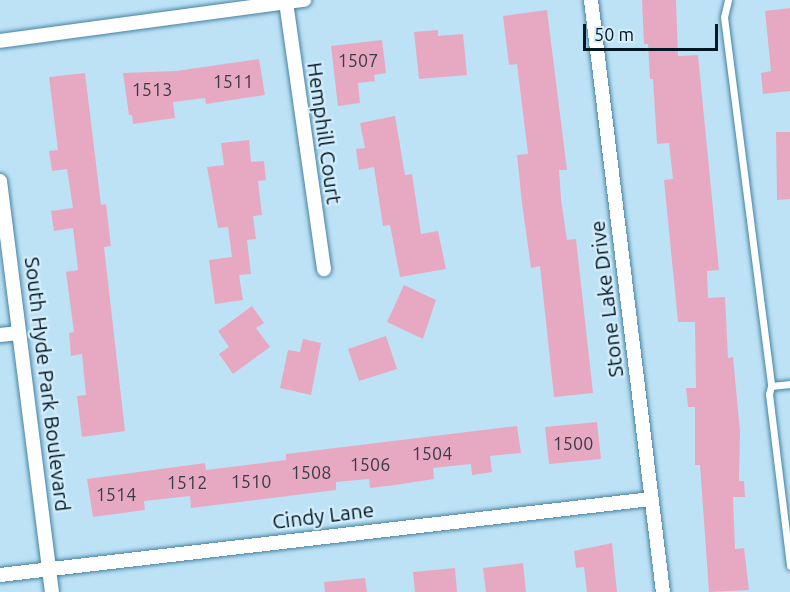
<!DOCTYPE html>
<html>
<head>
<meta charset="utf-8">
<style>
  body { margin:0 }
  #map { position:relative; width:790px; height:592px; overflow:hidden; background:#bde2f6; font-family:Ubuntu,sans-serif }
  div>[style] { position:absolute }
  [style*='--x'] { left:calc(var(--x)*1px); top:calc(var(--y)*1px); width:calc(var(--w)*1px); rotate:calc(var(--a)*1deg) }
  .building>* { inset:0; background:#e7a9c2 }
  .roads { filter:drop-shadow(0 0 2px #4482a2) drop-shadow(0 0 2px #4482a2) }
  .service>* { height:7px; margin:-3.5px; padding:0 3.5px; transform-origin:3.5px; border-radius:3.5px; background:#fff }
  .minor>* { height:14px; margin:-7px; padding:0 7px; transform-origin:7px; border-radius:7px; background:#fff }
  span { translate:-50% -50%; white-space:nowrap; text-align:center; line-height:1.15; -webkit-text-stroke:4.5px #d4edfb; paint-order:stroke }
  .number-label { font-size:18px; color:#3a3b4a }
  .number-label span { -webkit-text-stroke-width:0 }
  .street-label { font-size:21px; color:#001622 }
  .scale { position:absolute; left:583px; top:24px; width:135px; height:27px; box-sizing:border-box; border:3px solid #001622; border-top:0; padding-left:8px; font-size:18px; line-height:21px; white-space:nowrap; color:#001622; -webkit-text-stroke:4px #d4edfb; paint-order:stroke }
</style>
</head>
<body>
<div id="map">
  <div class="building">
    <div style="clip-path:polygon(642px 0,676px 0,678px 56px,698px 55px,719px 270px,707px 271px,708px 298px,725px 297px,728px 358px,733px 357px,740px 431px,739px 481px,744px 481px,745px 497px,733px 497px,735px 549px,744px 548px,749px 590px,709px 592px,700px 465px,695px 465px,695px 407px,688px 407px,686px 388px,696px 388px,695px 322px,678px 322px,664px 180px,673px 179px,669px 143px,657px 144px,653px 79px,650px 79px,648px 44px,644px 44px)"></div>
    <div style="clip-path:polygon(790px 8px,790px 91px,763px 94px,761px 73px,771px 71px,765px 11px)"></div>
    <div style="clip-path:polygon(547px 10px,567px 170px,559px 170px,561px 199px,567px 240px,576px 239px,593px 393px,554px 397px,540px 266px,531px 268px,522px 203px,517px 155px,528px 154px,517px 64px,509px 65px,503px 16px)"></div>
    <div style="clip-path:polygon(438px 30px,438px 36px,463px 34px,467px 75px,419px 79px,414px 32px)"></div>
    <div style="clip-path:polygon(382px 40px,386px 73px,374px 75px,375px 81px,358px 83px,360px 103px,338px 106px,331px 46px)"></div>
    <div style="clip-path:polygon(259px 59px,265px 95px,206px 104px,205px 98px,173px 102px,175px 118px,133px 124px,132px 115px,129px 115px,123px 73px,176px 71px)"></div>
    <div style="clip-path:polygon(85px 73px,101px 205px,106px 204px,111px 246px,104px 247px,125px 431px,82px 437px,77px 396px,86px 395px,82px 354px,71px 356px,69px 333px,74px 332px,66px 272px,78px 270px,73px 228px,54px 231px,51px 211px,73px 208px,67px 169px,52px 171px,49px 151px,58px 150px,49px 77px)"></div>
    <div style="clip-path:polygon(395px 116px,405px 175px,412px 174px,421px 234px,438px 231px,446px 269px,400px 277px,390px 225px,383px 226px,374px 167px,359px 170px,356px 149px,365px 148px,360px 123px)"></div>
    <div style="clip-path:polygon(776px 132px,790px 132px,790px 199px,777px 200px)"></div>
    <div style="clip-path:polygon(249px 140px,251px 162px,264px 161px,266px 180px,258px 181px,262px 215px,253px 216px,256px 239px,247px 240px,251px 274px,239px 275px,243px 300px,215px 304px,209px 260px,232px 257px,228px 227px,218px 228px,207px 167px,224px 165px,221px 143px)"></div>
    <div style="clip-path:polygon(404px 285px,436px 300px,423px 339px,387px 322px)"></div>
    <div style="clip-path:polygon(252px 306px,264px 323px,256px 328px,270px 347px,233px 374px,219px 354px,229px 347px,218px 331px)"></div>
    <div style="clip-path:polygon(386px 336px,397px 369px,359px 381px,348px 349px)"></div>
    <div style="clip-path:polygon(303px 339px,321px 343px,311px 395px,280px 388px,288px 350px,300px 352px)"></div>
    <div style="clip-path:polygon(597px 422px,601px 459px,549px 464px,545px 427px)"></div>
    <div style="clip-path:polygon(517px 426px,521px 453px,490px 456px,492px 472px,472px 475px,471px 464px,433px 468px,434px 479px,395px 485px,370px 488px,369px 479px,336px 482px,336px 490px,191px 508px,190px 496px,144px 501px,145px 510px,93px 517px,87px 479px,205px 463px,206px 470px,286px 460px,286px 454px)"></div>
    <div style="clip-path:polygon(612px 543px,617px 592px,587px 592px,584px 567px,576px 568px,574px 551px)"></div>
    <div style="clip-path:polygon(523px 563px,526px 592px,486px 592px,483px 568px)"></div>
    <div style="clip-path:polygon(455px 568px,457px 592px,415px 592px,413px 572px)"></div>
    <div style="clip-path:polygon(365px 578px,367px 592px,325px 592px,324px 582px)"></div>
  </div>
  <div class="roads">
    <div class="service">
      <div style="--x:728;--y:0;--w:17;--a:103"></div>
      <div style="--x:724;--y:17;--w:372;--a:82.7"></div>
      <div style="--x:790;--y:384;--w:19;--a:174"></div>
      <div style="--x:771;--y:386;--w:8;--a:104"></div>
      <div style="--x:769;--y:394;--w:173;--a:83"></div>
    </div>
    <div class="minor">
      <div style="--x:591;--y:0;--w:596;--a:83.07"></div>
      <div style="--x:286;--y:2;--w:270;--a:81.9"></div>
      <div style="--x:0;--y:41;--w:307;--a:-7.7"></div>
      <div style="--x:0;--y:181;--w:414;--a:82.8"></div>
      <div style="--x:0;--y:335;--w:19;--a:-6"></div>
      <div style="--x:0;--y:575;--w:655;--a:-6.66"></div>
    </div>
  </div>
  <div class="number-label">
    <span style="left:358px;top:60px">1507</span>
    <span style="left:233px;top:81px">1511</span>
    <span style="left:152px;top:89px">1513</span>
    <span style="left:573px;top:443px">1500</span>
    <span style="left:432px;top:453px">1504</span>
    <span style="left:370px;top:464px">1506</span>
    <span style="left:311px;top:472px">1508</span>
    <span style="left:251px;top:481px">1510</span>
    <span style="left:187px;top:482px">1512</span>
    <span style="left:116px;top:494px">1514</span>
  </div>
  <div class="street-label">
    <span style="left:325px;top:133px;rotate:82deg">Hemphill Court</span>
    <span style="left:606px;top:299px;rotate:-97deg">Stone Lake Drive</span>
    <span style="left:48px;top:384px;rotate:83deg">South Hyde Park Boulevard</span>
    <span style="left:323px;top:515px;rotate:-7deg">Cindy Lane</span>
  </div>
  <div class="scale">50 m</div>
</div>
</body>
</html>
